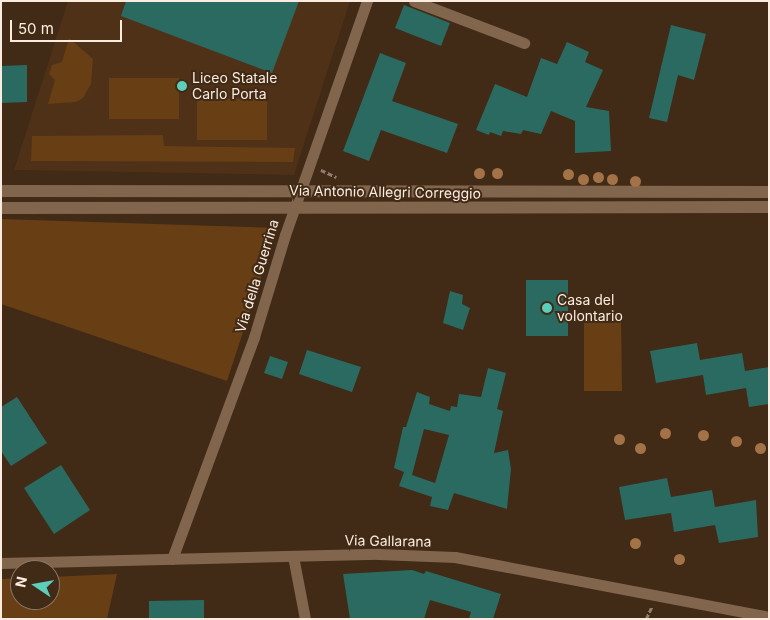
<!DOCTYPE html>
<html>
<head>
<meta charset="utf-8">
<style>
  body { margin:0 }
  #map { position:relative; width:770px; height:620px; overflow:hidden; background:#412a16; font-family:Inter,sans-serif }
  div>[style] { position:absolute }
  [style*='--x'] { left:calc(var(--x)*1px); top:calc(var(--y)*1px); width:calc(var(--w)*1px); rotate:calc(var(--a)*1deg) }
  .built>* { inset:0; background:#4e3117 }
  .green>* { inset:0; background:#683e14 }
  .building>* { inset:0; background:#2a6a60 }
  .path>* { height:2.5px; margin-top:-1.25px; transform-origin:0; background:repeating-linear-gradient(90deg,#917d6c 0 5px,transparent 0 7.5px) }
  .minor>* { height:11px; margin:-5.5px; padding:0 5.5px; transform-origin:5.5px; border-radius:5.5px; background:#82654d }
  .tertiary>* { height:12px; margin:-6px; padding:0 6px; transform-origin:6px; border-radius:6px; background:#82654d }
  .trees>* { width:11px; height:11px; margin:-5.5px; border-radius:50%; background:#a37247 }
  .dots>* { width:14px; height:14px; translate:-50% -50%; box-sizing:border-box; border:2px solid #412a16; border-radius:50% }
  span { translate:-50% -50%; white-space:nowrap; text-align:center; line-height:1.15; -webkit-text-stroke:4px #412a16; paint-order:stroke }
  .poi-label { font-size:14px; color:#fbecdf }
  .left { translate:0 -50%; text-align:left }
  .street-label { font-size:14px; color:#fbecdf }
  .frame { position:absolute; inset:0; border:2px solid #fbecdf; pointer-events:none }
  .north { position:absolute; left:10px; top:560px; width:50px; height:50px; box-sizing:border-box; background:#412a16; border:1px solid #8b7866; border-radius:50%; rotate:282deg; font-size:14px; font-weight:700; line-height:20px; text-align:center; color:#fbecdf }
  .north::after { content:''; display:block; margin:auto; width:18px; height:22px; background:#5bcebc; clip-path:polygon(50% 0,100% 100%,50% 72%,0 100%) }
  .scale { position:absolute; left:10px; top:20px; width:112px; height:22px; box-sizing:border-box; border:2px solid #fbecdf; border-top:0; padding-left:6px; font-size:15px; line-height:18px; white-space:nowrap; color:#fbecdf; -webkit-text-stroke:4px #412a16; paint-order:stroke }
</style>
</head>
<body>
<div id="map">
  <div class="built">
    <div style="clip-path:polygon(68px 1px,350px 1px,294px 175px,14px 170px)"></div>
  </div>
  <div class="green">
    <div style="clip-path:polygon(69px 38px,93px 59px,91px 84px,83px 98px,76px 102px,48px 104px,55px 80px,49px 74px,52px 65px,62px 62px)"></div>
    <div style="clip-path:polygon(109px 78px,179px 78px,179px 119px,109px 119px)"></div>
    <div style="clip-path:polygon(197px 99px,267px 99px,267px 140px,197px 140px)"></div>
    <div style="clip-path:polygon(163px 135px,164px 146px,295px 148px,293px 162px,31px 161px,32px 136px)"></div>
    <div style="clip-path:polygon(1px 219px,277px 228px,227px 381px,1px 304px)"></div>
    <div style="clip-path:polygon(584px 313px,621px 313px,622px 391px,584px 391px)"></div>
    <div style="clip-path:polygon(117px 574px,107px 619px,1px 619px,1px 579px,20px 578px,20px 600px,50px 600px,50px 577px)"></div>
  </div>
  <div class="building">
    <div style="clip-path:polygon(126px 1px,299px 1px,272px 73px,121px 16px)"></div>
    <div style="clip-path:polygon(404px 5px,450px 23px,441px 46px,395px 28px)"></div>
    <div style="clip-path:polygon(671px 25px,706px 34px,694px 80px,678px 75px,667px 122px,649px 118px)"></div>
    <div style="clip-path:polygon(567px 42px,589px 52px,585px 62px,603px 70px,586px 107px,609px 111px,611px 151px,575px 153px,575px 121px,551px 111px,541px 134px,523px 130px,521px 134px,503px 131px,501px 136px,490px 132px,489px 135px,476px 130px,495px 84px,527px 97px,541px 58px,557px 64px)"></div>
    <div style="clip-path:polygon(380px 53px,406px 63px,392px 101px,458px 124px,447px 153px,381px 130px,369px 161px,343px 151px)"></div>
    <div style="clip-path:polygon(27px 65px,27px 102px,1px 103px,1px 66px)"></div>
    <div style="clip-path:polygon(526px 280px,568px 280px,568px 336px,526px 336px)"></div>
    <div style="clip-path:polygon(450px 291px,463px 295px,462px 304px,470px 308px,463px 330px,443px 323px)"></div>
    <div style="clip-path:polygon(697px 343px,700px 360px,742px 353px,745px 371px,769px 367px,769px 404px,749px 407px,746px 388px,706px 395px,703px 375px,656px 383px,650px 351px)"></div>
    <div style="clip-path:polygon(307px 350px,361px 367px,352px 392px,299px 374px)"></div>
    <div style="clip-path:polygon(270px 356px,288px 362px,282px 379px,264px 373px)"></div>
    <div style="clip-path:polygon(evenodd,488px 368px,506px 373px,497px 409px,503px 411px,494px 453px,508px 450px,511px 469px,507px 509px,454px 493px,448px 510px,430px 506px,432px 497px,399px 486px,404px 472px,394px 468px,403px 427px,406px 427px,417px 392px,430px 397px,429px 404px,450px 411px,451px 406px,457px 407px,459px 394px,481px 397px,488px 368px,424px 429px,449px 435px,435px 483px,412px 475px,424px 429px)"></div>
    <div style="clip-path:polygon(17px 397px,47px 443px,11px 466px,1px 451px,1px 407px)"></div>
    <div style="clip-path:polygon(61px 465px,90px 510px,54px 534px,24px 488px)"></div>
    <div style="clip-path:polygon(667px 478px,671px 497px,712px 490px,715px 507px,756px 500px,758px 537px,719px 543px,715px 525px,674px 532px,671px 513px,625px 520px,619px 487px)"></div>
    <div style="clip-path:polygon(412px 570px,424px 574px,426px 571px,501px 594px,493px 619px,469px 619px,471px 612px,430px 600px,424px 619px,350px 619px,343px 574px)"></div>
    <div style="clip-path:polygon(204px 600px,204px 619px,149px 619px,149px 601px)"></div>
  </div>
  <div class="path">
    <div style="--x:321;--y:170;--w:17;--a:25"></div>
    <div style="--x:646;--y:619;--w:14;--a:-65"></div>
  </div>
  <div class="minor">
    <div style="--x:414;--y:1;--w:118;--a:20.9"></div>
    <div style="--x:293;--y:556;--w:64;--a:79.2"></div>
    <div style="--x:172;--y:559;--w:237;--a:-69.7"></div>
    <div style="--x:254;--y:337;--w:107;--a:-73.1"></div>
    <div style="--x:285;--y:235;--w:248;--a:-70.7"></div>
    <div style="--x:1;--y:563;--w:377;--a:-1.4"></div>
    <div style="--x:378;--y:554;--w:77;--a:2.2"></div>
    <div style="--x:455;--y:557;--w:320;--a:10.8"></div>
  </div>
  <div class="tertiary">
    <div style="--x:1;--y:191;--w:768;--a:0.07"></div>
    <div style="--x:1;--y:208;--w:768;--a:-0.07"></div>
  </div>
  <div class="trees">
    <div style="left:479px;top:173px"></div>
    <div style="left:497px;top:173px"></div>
    <div style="left:568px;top:174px"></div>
    <div style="left:598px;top:177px"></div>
    <div style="left:583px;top:179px"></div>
    <div style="left:612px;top:179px"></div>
    <div style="left:635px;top:181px"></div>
    <div style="left:665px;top:433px"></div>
    <div style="left:703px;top:435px"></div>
    <div style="left:619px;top:439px"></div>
    <div style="left:736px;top:441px"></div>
    <div style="left:640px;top:448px"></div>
    <div style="left:760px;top:448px"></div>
    <div style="left:635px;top:543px"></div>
    <div style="left:679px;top:559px"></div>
  </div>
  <div class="dots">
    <div style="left:182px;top:86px;background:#5bcebc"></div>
    <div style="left:547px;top:308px;background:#5bcebc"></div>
  </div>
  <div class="poi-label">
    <span class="left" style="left:192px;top:86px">Liceo Statale<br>Carlo Porta</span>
    <span class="left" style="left:557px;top:308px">Casa del<br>volontario</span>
  </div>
  <div class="street-label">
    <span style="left:385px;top:192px;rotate:1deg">Via Antonio Allegri Correggio</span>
    <span style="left:257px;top:276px;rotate:-73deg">Via della Guerrina</span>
    <span style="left:388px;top:541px;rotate:1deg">Via Gallarana</span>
  </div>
  <div class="frame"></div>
  <div class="north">N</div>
  <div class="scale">50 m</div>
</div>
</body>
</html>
